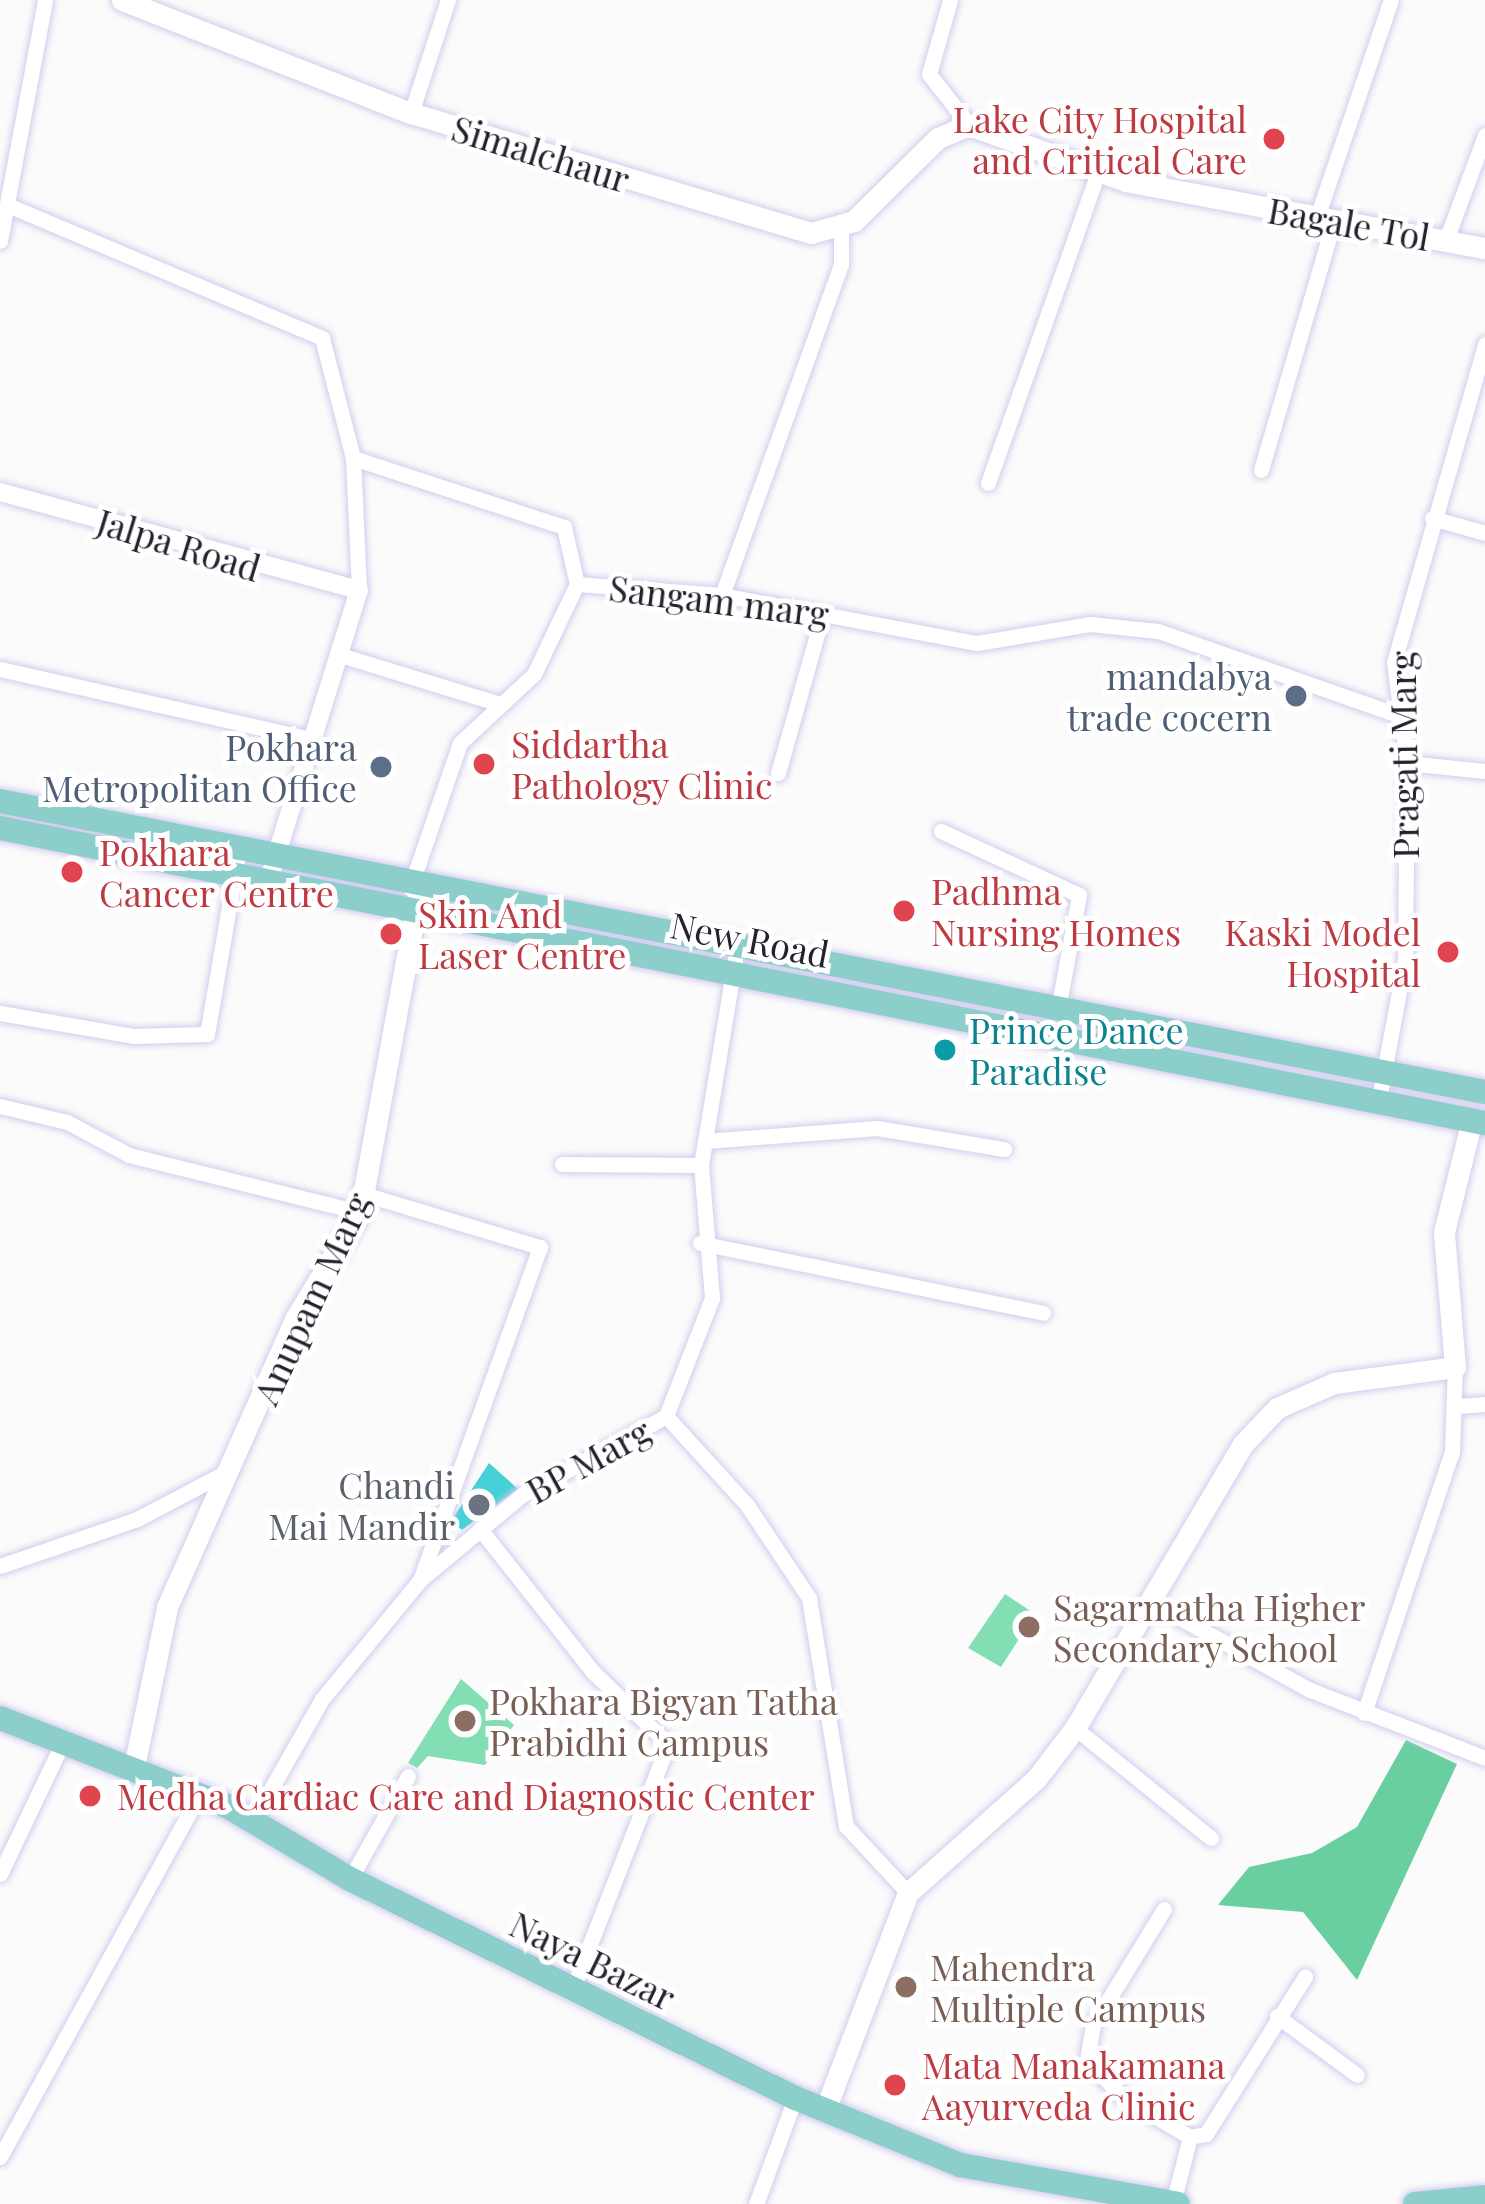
<!DOCTYPE html>
<html>
<head>
<meta charset="utf-8">
<style>
  body { margin:0 }
  #map { position:relative; width:1485px; height:2204px; overflow:hidden; background:#fbfbfb; font-family:"Playfair Display",serif }
  div>[style] { position:absolute }
  [style*='--x'] { left:calc(var(--x)*1px); top:calc(var(--y)*1px); width:calc(var(--w)*1px); rotate:calc(var(--a)*1deg) }
  .green>* { inset:0; background:#83dfb3 }
  .forest>* { inset:0; background:#6acfa0 }
  .water>* { inset:0; background:#45d1d7 }
  .roads { filter:drop-shadow(0 0 3px #d3cdf0) drop-shadow(0 0 3px #d3cdf0) }
  .minor>* { height:15px; margin:-7.5px; padding:0 7.5px; transform-origin:7.5px; border-radius:7.5px; background:#fff }
  .tertiary>* { height:18px; margin:-9px; padding:0 9px; transform-origin:9px; border-radius:9px; background:#fff }
  .secondary>* { height:21px; margin:-10.5px; padding:0 10.5px; transform-origin:10.5px; border-radius:10.5px; background:#fff }
  .primary>* { height:24px; margin:-12px; padding:0 12px; transform-origin:12px; border-radius:12px; background:#8bceca }
  .dots>* { width:33px; height:33px; translate:-50% -50%; box-sizing:border-box; border:6px solid #fff; border-radius:50% }
  span { translate:-50% -50%; white-space:nowrap; text-align:center; line-height:1.15; -webkit-text-stroke:10px #fff; paint-order:stroke }
  .health-label { font-size:36px; color:#be3a42 }
  .right { translate:-100% -50%; text-align:right }
  .left { translate:0 -50%; text-align:left }
  .street-label { font-size:36px; color:#24222e }
  .service-label { font-size:36px; color:#4e5e75 }
  .culture-label { font-size:36px; color:#0d838f }
  .worship-label { font-size:36px; color:#5b616d }
  .education-label { font-size:36px; color:#785e54 }
</style>
</head>
<body>
<div id="map">
  <div class="green">
    <div style="clip-path:polygon(1005px 1594px,1035px 1614px,1001px 1667px,968px 1648px)"></div>
    <div style="clip-path:polygon(461px 1679px,514px 1725px,485px 1765px,428px 1756px,417px 1768px,408px 1763px)"></div>
  </div>
  <div class="forest">
    <div style="clip-path:polygon(1406px 1740px,1457px 1764px,1357px 1980px,1303px 1912px,1218px 1905px,1249px 1867px,1312px 1853px,1357px 1827px)"></div>
  </div>
  <div class="water">
    <div style="clip-path:polygon(489px 1463px,518px 1489px,462px 1530px,451px 1521px)"></div>
  </div>
  <div class="roads">
    <div class="minor">
      <div style="--x:950;--y:0;--w:77;--a:105.8"></div>
      <div style="--x:929;--y:74;--w:65;--a:51.9"></div>
      <div style="--x:411;--y:113;--w:119;--a:-71.9"></div>
      <div style="--x:10;--y:206;--w:339;--a:22.9"></div>
      <div style="--x:322;--y:338;--w:124;--a:75.5"></div>
      <div style="--x:353;--y:458;--w:132;--a:87.4"></div>
      <div style="--x:1316;--y:220;--w:232;--a:-71.2"></div>
      <div style="--x:1446;--y:240;--w:112;--a:-69.6"></div>
      <div style="--x:0;--y:241;--w:245;--a:-79.4"></div>
      <div style="--x:353;--y:458;--w:222;--a:18.1"></div>
      <div style="--x:564;--y:527;--w:58;--a:77.2"></div>
      <div style="--x:1261;--y:470;--w:257;--a:-73.7"></div>
      <div style="--x:988;--y:483;--w:329;--a:-70.5"></div>
      <div style="--x:1432;--y:518;--w:55;--a:15.8"></div>
      <div style="--x:722;--y:595;--w:352;--a:-70.2"></div>
      <div style="--x:841;--y:264;--w:34;--a:-90"></div>
      <div style="--x:347;--y:657;--w:160;--a:17.1"></div>
      <div style="--x:0;--y:669;--w:323;--a:12.7"></div>
      <div style="--x:1407;--y:763;--w:78;--a:5.9"></div>
      <div style="--x:778;--y:773;--w:166;--a:-74.3"></div>
      <div style="--x:941;--y:831;--w:152;--a:24.9"></div>
      <div style="--x:1079;--y:895;--w:116;--a:100.4"></div>
      <div style="--x:410;--y:888;--w:153;--a:-71"></div>
      <div style="--x:460;--y:743;--w:101;--a:-43"></div>
      <div style="--x:534;--y:674;--w:100;--a:-64.5"></div>
      <div style="--x:577;--y:584;--w:145;--a:4.3"></div>
      <div style="--x:722;--y:595;--w:259;--a:10.7"></div>
      <div style="--x:977;--y:643;--w:115;--a:-9.5"></div>
      <div style="--x:1090;--y:624;--w:68;--a:5.9"></div>
      <div style="--x:1158;--y:631;--w:257;--a:19.3"></div>
      <div style="--x:0;--y:1013;--w:135;--a:9.8"></div>
      <div style="--x:133;--y:1036;--w:74;--a:-1.5"></div>
      <div style="--x:207;--y:1034;--w:189;--a:-80.2"></div>
      <div style="--x:1378;--y:1104;--w:147;--a:-79.4"></div>
      <div style="--x:1405;--y:960;--w:197;--a:-89.4"></div>
      <div style="--x:1407;--y:763;--w:102;--a:-97.3"></div>
      <div style="--x:1394;--y:662;--w:331;--a:-74"></div>
      <div style="--x:0;--y:1106;--w:69;--a:13.4"></div>
      <div style="--x:67;--y:1122;--w:70;--a:28"></div>
      <div style="--x:129;--y:1155;--w:238;--a:13.9"></div>
      <div style="--x:705;--y:1141;--w:172;--a:-4.3"></div>
      <div style="--x:877;--y:1128;--w:129;--a:9.4"></div>
      <div style="--x:562;--y:1164;--w:139;--a:0.4"></div>
      <div style="--x:364;--y:1194;--w:184;--a:16.8"></div>
      <div style="--x:540;--y:1247;--w:352;--a:109.8"></div>
      <div style="--x:700;--y:1243;--w:350;--a:11.5"></div>
      <div style="--x:1458;--y:1406;--w:27;--a:-4"></div>
      <div style="--x:666;--y:1416;--w:120;--a:47.7"></div>
      <div style="--x:747;--y:1505;--w:112;--a:56.3"></div>
      <div style="--x:809;--y:1598;--w:231;--a:80.8"></div>
      <div style="--x:846;--y:1826;--w:91;--a:47.2"></div>
      <div style="--x:480;--y:1529;--w:181;--a:51.7"></div>
      <div style="--x:592;--y:1671;--w:105;--a:43.8"></div>
      <div style="--x:668;--y:1744;--w:264;--a:111.3"></div>
      <div style="--x:0;--y:1566;--w:145;--a:-18.9"></div>
      <div style="--x:137;--y:1519;--w:105;--a:-27.8"></div>
      <div style="--x:1148;--y:1600;--w:185;--a:29.1"></div>
      <div style="--x:1310;--y:1690;--w:188;--a:21.2"></div>
      <div style="--x:1364;--y:1713;--w:276;--a:-71.4"></div>
      <div style="--x:1452;--y:1451;--w:84;--a:-88"></div>
      <div style="--x:1075;--y:1728;--w:175;--a:39"></div>
      <div style="--x:251;--y:1824;--w:144;--a:-60.4"></div>
      <div style="--x:322;--y:1699;--w:154;--a:-50.5"></div>
      <div style="--x:420;--y:1580;--w:133;--a:-39.8"></div>
      <div style="--x:522;--y:1495;--w:164;--a:-28.7"></div>
      <div style="--x:666;--y:1416;--w:127;--a:-68.7"></div>
      <div style="--x:712;--y:1298;--w:133;--a:-94.7"></div>
      <div style="--x:701;--y:1165;--w:226;--a:-80.6"></div>
      <div style="--x:0;--y:1874;--w:146;--a:-64.5"></div>
      <div style="--x:350;--y:1879;--w:118;--a:-60.6"></div>
      <div style="--x:1164;--y:1909;--w:136;--a:121.5"></div>
      <div style="--x:1093;--y:2025;--w:36;--a:100"></div>
      <div style="--x:1087;--y:2060;--w:52;--a:45.8"></div>
      <div style="--x:1123;--y:2097;--w:78;--a:30.8"></div>
      <div style="--x:1277;--y:2016;--w:99;--a:36.4"></div>
      <div style="--x:0;--y:2157;--w:409;--a:-61.2"></div>
      <div style="--x:1173;--y:2203;--w:68;--a:-75.6"></div>
      <div style="--x:1190;--y:2137;--w:16;--a:-11"></div>
      <div style="--x:1206;--y:2134;--w:186;--a:-57.8"></div>
      <div style="--x:756;--y:2204;--w:113;--a:-69.8"></div>
    </div>
    <div class="tertiary">
      <div style="--x:0;--y:492;--w:372;--a:15.3"></div>
      <div style="--x:359;--y:590;--w:306;--a:107.3"></div>
    </div>
    <div class="secondary">
      <div style="--x:122;--y:0;--w:310;--a:21.4"></div>
      <div style="--x:411;--y:113;--w:418;--a:16.7"></div>
      <div style="--x:811;--y:233;--w:45;--a:-15.6"></div>
      <div style="--x:854;--y:221;--w:118;--a:-44.7"></div>
      <div style="--x:938;--y:138;--w:34;--a:-23"></div>
      <div style="--x:969;--y:125;--w:167;--a:19.6"></div>
      <div style="--x:1126;--y:181;--w:365;--a:10.6"></div>
      <div style="--x:134;--y:1767;--w:163;--a:-78.3"></div>
      <div style="--x:167;--y:1607;--w:315;--a:-66"></div>
      <div style="--x:295;--y:1319;--w:125;--a:-58.7"></div>
      <div style="--x:360;--y:1212;--w:322;--a:-79.6"></div>
      <div style="--x:825;--y:2110;--w:232;--a:-69.1"></div>
      <div style="--x:908;--y:1893;--w:171;--a:-41.7"></div>
      <div style="--x:1036;--y:1779;--w:64;--a:-52.6"></div>
      <div style="--x:1075;--y:1728;--w:330;--a:-59.4"></div>
      <div style="--x:1243;--y:1444;--w:50;--a:-46.6"></div>
      <div style="--x:1277;--y:1408;--w:62;--a:-23.7"></div>
      <div style="--x:1334;--y:1383;--w:122;--a:-7.5"></div>
      <div style="--x:1455;--y:1367;--w:135;--a:-94.7"></div>
      <div style="--x:1444;--y:1232;--w:115;--a:-76"></div>
    </div>
    <div class="primary">
      <div style="--x:0;--y:801;--w:1513;--a:11.09"></div>
      <div style="--x:0;--y:828;--w:1514;--a:11.24"></div>
      <div style="--x:0;--y:1718;--w:243;--a:21.2"></div>
      <div style="--x:227;--y:1806;--w:143;--a:30.7"></div>
      <div style="--x:350;--y:1879;--w:496;--a:26.2"></div>
      <div style="--x:795;--y:2098;--w:178;--a:22.1"></div>
      <div style="--x:960;--y:2165;--w:221;--a:10.1"></div>
      <div style="--x:1415;--y:2204;--w:70;--a:-5.7"></div>
    </div>
  </div>
  <div class="dots">
    <div style="left:1274px;top:139px;background:#e0444e"></div>
    <div style="left:1296px;top:696px;background:#5c6f8a"></div>
    <div style="left:484px;top:764px;background:#e0444e"></div>
    <div style="left:381px;top:767px;background:#5c6f8a"></div>
    <div style="left:72px;top:872px;background:#e0444e"></div>
    <div style="left:904px;top:911px;background:#e0444e"></div>
    <div style="left:391px;top:934px;background:#e0444e"></div>
    <div style="left:1448px;top:952px;background:#e0444e"></div>
    <div style="left:945px;top:1050px;background:#0f9aa8"></div>
    <div style="left:479px;top:1505px;background:#6b7280"></div>
    <div style="left:1029px;top:1627px;background:#8d6e63"></div>
    <div style="left:465px;top:1721px;background:#8d6e63"></div>
    <div style="left:90px;top:1796px;background:#e0444e"></div>
    <div style="left:906px;top:1987px;background:#8d6e63"></div>
    <div style="left:895px;top:2085px;background:#e0444e"></div>
  </div>
  <div class="health-label">
    <span class="right" style="left:1247px;top:139px">Lake City Hospital<br>and Critical Care</span>
    <span class="left" style="left:511px;top:764px">Siddartha<br>Pathology Clinic</span>
    <span class="left" style="left:99px;top:872px">Pokhara<br>Cancer Centre</span>
    <span class="left" style="left:931px;top:911px">Padhma<br>Nursing Homes</span>
    <span class="left" style="left:418px;top:934px">Skin And<br>Laser Centre</span>
    <span class="right" style="left:1421px;top:952px">Kaski Model<br>Hospital</span>
    <span class="left" style="left:117px;top:1796px">Medha Cardiac Care and Diagnostic Center</span>
    <span class="left" style="left:922px;top:2085px">Mata Manakamana<br>Aayurveda Clinic</span>
  </div>
  <div class="street-label">
    <span style="left:541px;top:153px;rotate:17deg">Simalchaur</span>
    <span style="left:1349px;top:223px;rotate:10deg">Bagale Tol</span>
    <span style="left:179px;top:544px;rotate:17deg">Jalpa Road</span>
    <span style="left:719px;top:600px;rotate:7deg">Sangam marg</span>
    <span style="left:1403px;top:755px;rotate:-91deg">Pragati Marg</span>
    <span style="left:750px;top:939px;rotate:11deg">New Road</span>
    <span style="left:311px;top:1298px;rotate:-65deg">Anupam Marg</span>
    <span style="left:588px;top:1460px;rotate:-29deg">BP Marg</span>
    <span style="left:593px;top:1960px;rotate:26deg">Naya Bazar</span>
  </div>
  <div class="service-label">
    <span class="right" style="left:1272px;top:696px">mandabya<br>trade cocern</span>
    <span class="right" style="left:357px;top:767px">Pokhara<br>Metropolitan Office</span>
  </div>
  <div class="culture-label">
    <span class="left" style="left:969px;top:1050px">Prince Dance<br>Paradise</span>
  </div>
  <div class="worship-label">
    <span class="right" style="left:455px;top:1505px">Chandi<br>Mai Mandir</span>
  </div>
  <div class="education-label">
    <span class="left" style="left:1053px;top:1627px">Sagarmatha Higher<br>Secondary School</span>
    <span class="left" style="left:489px;top:1721px">Pokhara Bigyan Tatha<br>Prabidhi Campus</span>
    <span class="left" style="left:930px;top:1987px">Mahendra<br>Multiple Campus</span>
  </div>
</div>
</body>
</html>
